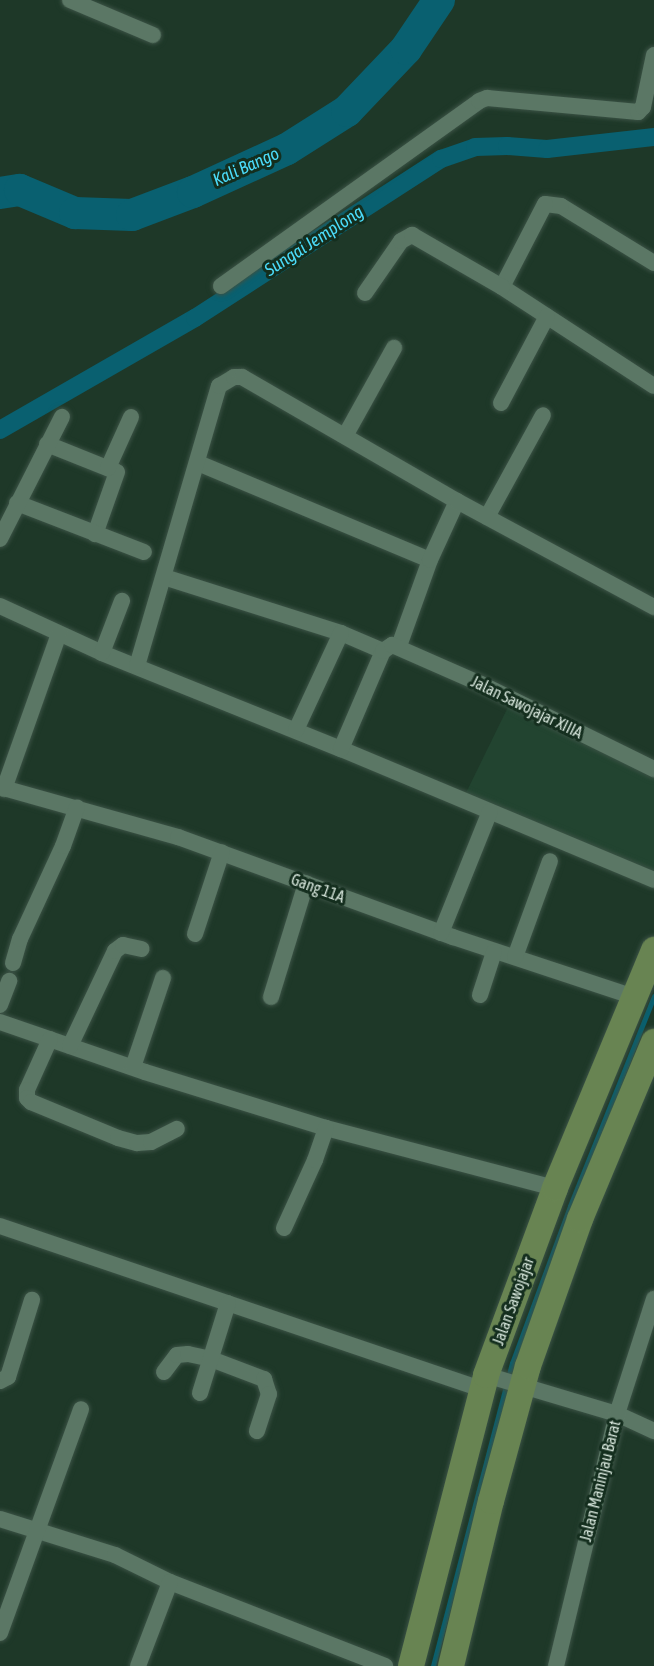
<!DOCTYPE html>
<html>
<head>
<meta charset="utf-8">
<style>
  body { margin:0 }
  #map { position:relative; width:654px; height:1666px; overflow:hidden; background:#1e3828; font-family:"Asap Condensed",sans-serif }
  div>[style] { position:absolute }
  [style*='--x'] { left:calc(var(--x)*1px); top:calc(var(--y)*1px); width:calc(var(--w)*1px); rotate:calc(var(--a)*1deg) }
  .built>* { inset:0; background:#224430 }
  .stream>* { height:5px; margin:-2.5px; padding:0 2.5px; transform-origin:2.5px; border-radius:2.5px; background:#096070 }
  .canal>* { height:18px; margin:-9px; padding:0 9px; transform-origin:9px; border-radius:9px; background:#096070 }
  .river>* { height:32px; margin:-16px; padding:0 16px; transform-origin:16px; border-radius:16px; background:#096070 }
  .roads { filter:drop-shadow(0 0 2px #3b5245) drop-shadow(0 0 2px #3b5245) }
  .minor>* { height:16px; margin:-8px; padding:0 8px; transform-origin:8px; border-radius:8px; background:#5b7765 }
  .primary>* { height:26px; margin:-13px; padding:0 13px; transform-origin:13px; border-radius:13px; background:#688452 }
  span { translate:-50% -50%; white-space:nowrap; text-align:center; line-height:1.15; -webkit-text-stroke:6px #142e1e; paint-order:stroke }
  .street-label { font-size:16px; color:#d5e4da }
  .water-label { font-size:18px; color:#4bdbf9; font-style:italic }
</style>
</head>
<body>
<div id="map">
  <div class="built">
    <div style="clip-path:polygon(510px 703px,654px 773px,654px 875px,465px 795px)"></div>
  </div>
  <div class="stream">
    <div style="--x:433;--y:1666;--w:313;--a:-75.4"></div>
    <div style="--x:512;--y:1363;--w:167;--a:-69.7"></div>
    <div style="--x:570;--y:1206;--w:226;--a:-68.2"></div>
  </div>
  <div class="canal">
    <div style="--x:0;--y:430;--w:225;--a:-29.9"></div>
    <div style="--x:195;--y:318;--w:293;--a:-32.9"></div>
    <div style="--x:441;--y:159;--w:36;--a:-19"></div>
    <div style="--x:475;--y:147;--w:32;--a:-2"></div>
    <div style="--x:507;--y:146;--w:40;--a:4.3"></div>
    <div style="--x:547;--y:149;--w:108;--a:-6.4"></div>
  </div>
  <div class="river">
    <div style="--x:0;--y:193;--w:20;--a:-9"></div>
    <div style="--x:20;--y:190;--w:60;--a:22.7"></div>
    <div style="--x:75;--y:213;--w:57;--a:2"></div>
    <div style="--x:132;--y:215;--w:65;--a:-20.7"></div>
    <div style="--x:193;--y:192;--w:103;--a:-24.6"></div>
    <div style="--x:287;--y:149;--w:71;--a:-32.3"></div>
    <div style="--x:347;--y:111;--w:86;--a:-46.4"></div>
    <div style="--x:406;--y:49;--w:59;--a:-56"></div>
  </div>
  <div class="roads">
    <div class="minor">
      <div style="--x:70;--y:0;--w:90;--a:22.9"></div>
      <div style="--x:654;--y:263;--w:109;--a:-148.5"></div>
      <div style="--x:561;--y:206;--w:16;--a:-173"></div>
      <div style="--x:545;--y:204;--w:93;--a:117.4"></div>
      <div style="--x:502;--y:287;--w:181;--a:33.1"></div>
      <div style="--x:221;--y:286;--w:317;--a:-35.6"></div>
      <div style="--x:479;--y:101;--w:9;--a:-21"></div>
      <div style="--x:487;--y:98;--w:152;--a:5.3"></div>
      <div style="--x:638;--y:112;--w:7;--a:-45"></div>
      <div style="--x:643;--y:107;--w:53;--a:-78.1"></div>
      <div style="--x:365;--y:293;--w:63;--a:-55.3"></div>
      <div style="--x:401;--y:241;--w:13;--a:-29"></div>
      <div style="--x:412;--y:235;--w:104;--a:30"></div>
      <div style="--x:501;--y:403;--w:98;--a:-62.1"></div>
      <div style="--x:345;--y:436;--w:101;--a:-60.9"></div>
      <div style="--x:47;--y:444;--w:75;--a:21.8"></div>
      <div style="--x:117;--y:472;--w:66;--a:109.5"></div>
      <div style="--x:198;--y:463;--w:251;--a:22.7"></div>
      <div style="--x:108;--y:468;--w:56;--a:-65.7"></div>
      <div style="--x:17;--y:503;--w:136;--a:21.1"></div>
      <div style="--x:487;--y:517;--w:116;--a:-61.2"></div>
      <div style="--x:0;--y:539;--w:137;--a:-63.1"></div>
      <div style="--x:164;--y:577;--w:186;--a:17.6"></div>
      <div style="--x:341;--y:633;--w:46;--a:23.2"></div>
      <div style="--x:0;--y:606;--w:112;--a:24.7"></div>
      <div style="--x:102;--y:653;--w:258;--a:21.9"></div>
      <div style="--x:341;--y:749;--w:339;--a:22.7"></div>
      <div style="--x:399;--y:646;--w:91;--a:-70.2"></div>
      <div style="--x:430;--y:560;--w:65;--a:-65.4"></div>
      <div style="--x:102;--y:653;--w:56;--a:-69"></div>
      <div style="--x:137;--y:666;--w:292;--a:-73.7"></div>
      <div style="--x:219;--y:386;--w:17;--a:-31"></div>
      <div style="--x:234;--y:377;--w:8;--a:0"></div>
      <div style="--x:242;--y:377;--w:248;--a:30"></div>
      <div style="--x:457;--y:501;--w:224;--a:28.3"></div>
      <div style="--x:296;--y:730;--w:107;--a:-65.1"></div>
      <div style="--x:341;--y:749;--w:107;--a:-66.8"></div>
      <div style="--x:383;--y:651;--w:11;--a:-34"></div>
      <div style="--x:392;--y:645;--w:97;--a:23.7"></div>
      <div style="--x:481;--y:684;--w:193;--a:26.2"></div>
      <div style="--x:0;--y:787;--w:185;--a:15.7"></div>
      <div style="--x:178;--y:837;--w:293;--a:20"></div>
      <div style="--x:453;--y:937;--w:191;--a:18.3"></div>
      <div style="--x:4;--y:789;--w:164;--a:-70.5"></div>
      <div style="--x:441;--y:933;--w:131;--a:-68.1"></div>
      <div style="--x:195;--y:934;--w:86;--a:-71.8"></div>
      <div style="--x:515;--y:957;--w:102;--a:-70"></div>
      <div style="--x:13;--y:963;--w:25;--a:-74"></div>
      <div style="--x:20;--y:939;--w:102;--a:-65.2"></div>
      <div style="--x:63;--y:846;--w:41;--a:-70.3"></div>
      <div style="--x:480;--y:995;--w:45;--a:-72"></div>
      <div style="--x:271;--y:997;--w:119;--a:-72.9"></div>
      <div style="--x:0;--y:1005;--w:26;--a:-69"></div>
      <div style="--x:0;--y:1022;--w:153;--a:19"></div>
      <div style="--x:145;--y:1072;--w:189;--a:17.2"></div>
      <div style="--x:326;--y:1128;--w:237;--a:14.7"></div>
      <div style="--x:50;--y:1039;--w:56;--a:114.3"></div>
      <div style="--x:27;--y:1090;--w:8;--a:90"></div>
      <div style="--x:27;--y:1098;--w:6;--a:45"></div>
      <div style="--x:31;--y:1102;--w:94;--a:22.5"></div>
      <div style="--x:118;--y:1138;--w:20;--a:15"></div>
      <div style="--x:137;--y:1143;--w:14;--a:-4"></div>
      <div style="--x:151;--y:1142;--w:29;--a:-27"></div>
      <div style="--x:70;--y:1046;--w:105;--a:-64.7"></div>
      <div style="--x:115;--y:951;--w:10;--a:-37"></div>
      <div style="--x:123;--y:945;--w:19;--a:12"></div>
      <div style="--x:133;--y:1067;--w:94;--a:-71.4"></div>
      <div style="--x:0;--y:1226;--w:508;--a:18.72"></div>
      <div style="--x:284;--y:1228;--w:75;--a:-65.5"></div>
      <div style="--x:315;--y:1160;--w:34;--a:-71"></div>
      <div style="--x:164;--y:1372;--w:21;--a:-53"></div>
      <div style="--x:177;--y:1355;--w:11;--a:-5"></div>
      <div style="--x:188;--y:1354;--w:24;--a:12"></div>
      <div style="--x:211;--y:1359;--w:57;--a:20.7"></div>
      <div style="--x:264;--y:1379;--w:16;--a:72"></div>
      <div style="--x:269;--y:1394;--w:39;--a:108"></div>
      <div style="--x:486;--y:1375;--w:137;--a:16.6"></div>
      <div style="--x:617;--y:1414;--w:41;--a:24.7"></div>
      <div style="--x:0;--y:1381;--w:9;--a:-27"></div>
      <div style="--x:8;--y:1377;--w:81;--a:-72.7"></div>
      <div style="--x:200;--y:1393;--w:94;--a:-72.7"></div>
      <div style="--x:0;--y:1519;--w:121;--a:17.4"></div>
      <div style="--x:115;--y:1555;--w:61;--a:26.1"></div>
      <div style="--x:170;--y:1582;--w:231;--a:21.3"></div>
      <div style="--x:0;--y:1633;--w:238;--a:-70.1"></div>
      <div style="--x:138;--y:1666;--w:90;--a:-69.1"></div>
      <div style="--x:556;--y:1666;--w:259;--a:-76.4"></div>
      <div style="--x:617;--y:1414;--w:121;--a:-72.2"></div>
    </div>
    <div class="primary">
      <div style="--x:411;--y:1666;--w:301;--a:-75.5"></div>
      <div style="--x:486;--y:1375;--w:199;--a:-69.7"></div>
      <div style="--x:555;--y:1188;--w:258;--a:-67.4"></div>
      <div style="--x:451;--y:1666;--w:170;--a:-76.4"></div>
      <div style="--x:491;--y:1501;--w:140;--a:-74.7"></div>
      <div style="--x:528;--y:1366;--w:156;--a:-70.5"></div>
      <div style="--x:580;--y:1219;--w:192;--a:-67.3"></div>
    </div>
  </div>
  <div class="street-label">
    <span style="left:527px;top:707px;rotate:26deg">Jalan Sawojajar XIIIA</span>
    <span style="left:318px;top:888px;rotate:20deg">Gang 11A</span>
    <span style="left:513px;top:1301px;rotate:-70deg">Jalan Sawojajar</span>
    <span style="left:600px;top:1481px;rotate:-76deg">Jalan Maninjau Barat</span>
  </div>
  <div class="water-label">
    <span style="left:246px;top:167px;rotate:-24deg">Kali Bango</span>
    <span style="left:314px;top:241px;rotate:-33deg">Sungai Jemplong</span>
  </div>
</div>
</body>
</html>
